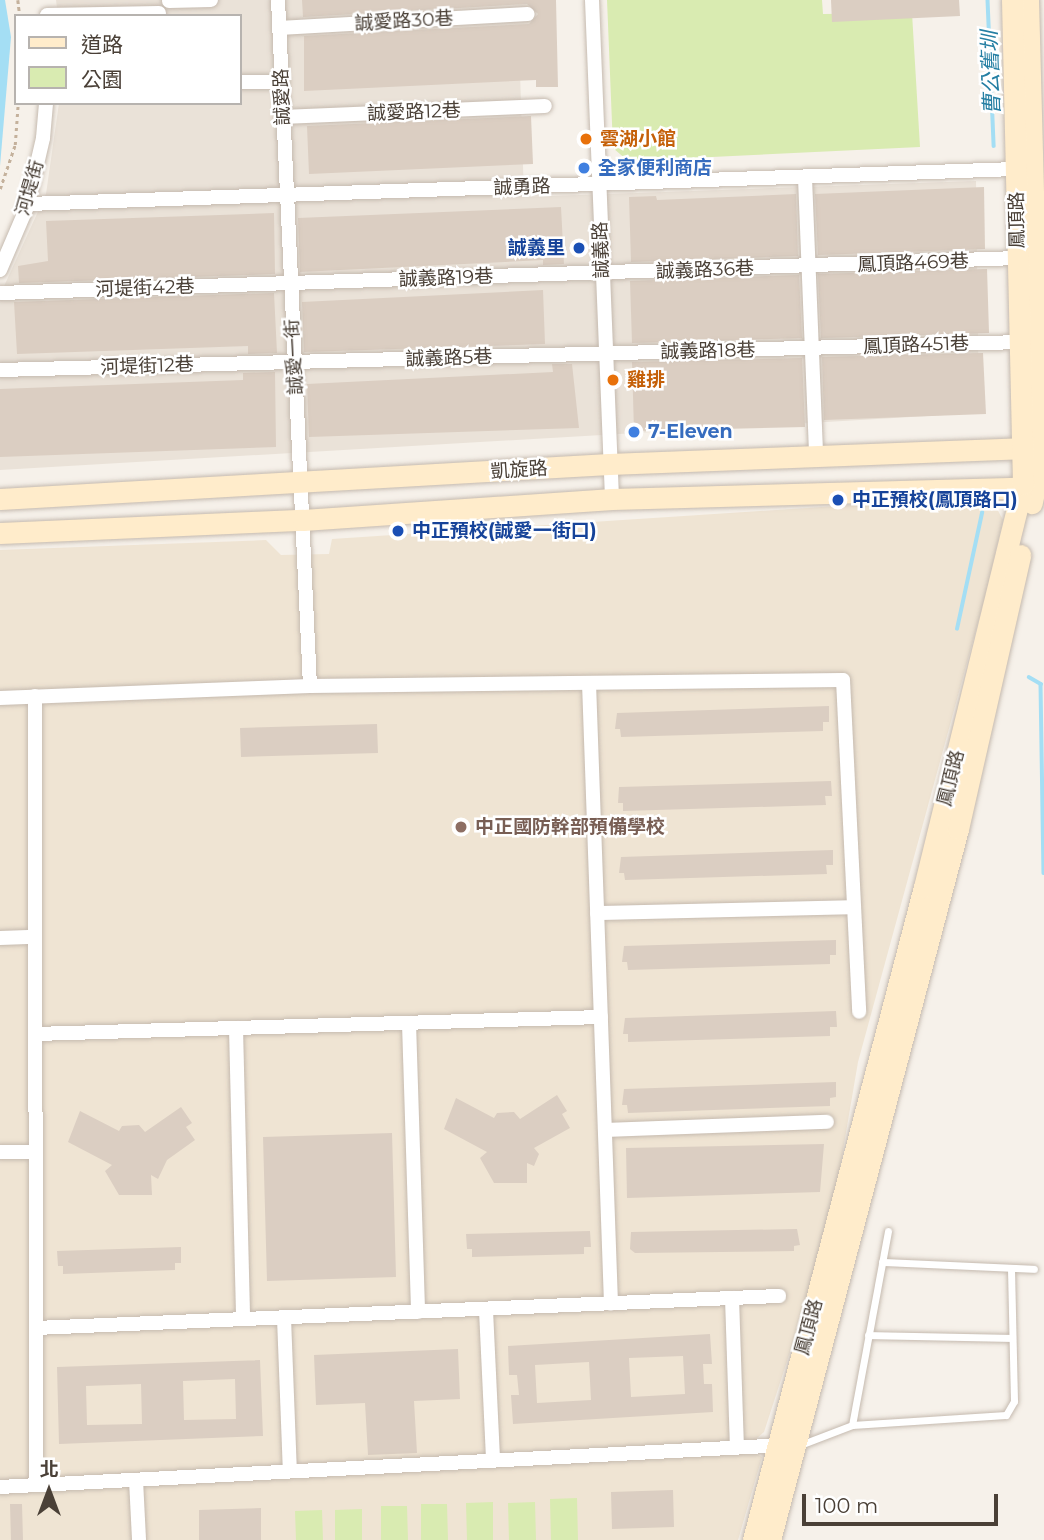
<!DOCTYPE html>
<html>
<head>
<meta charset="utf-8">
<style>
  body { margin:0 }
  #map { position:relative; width:1044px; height:1540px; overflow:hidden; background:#f6f1ea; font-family:Montserrat,"Noto Sans TC",sans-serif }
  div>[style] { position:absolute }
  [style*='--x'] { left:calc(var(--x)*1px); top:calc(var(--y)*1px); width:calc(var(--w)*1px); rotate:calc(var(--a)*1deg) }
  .residential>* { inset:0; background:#eae2d8 }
  .education>* { inset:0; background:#efe4d3 }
  .green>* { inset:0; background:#d9ebb1 }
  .water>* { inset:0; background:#a4def4 }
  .stream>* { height:3.5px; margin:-1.75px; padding:0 1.75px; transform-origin:1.75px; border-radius:1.75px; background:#a4def4 }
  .building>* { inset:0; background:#dbcec2 }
  .path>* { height:2.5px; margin-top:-1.25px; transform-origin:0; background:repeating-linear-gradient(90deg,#c4b19c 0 3.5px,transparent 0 7px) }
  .roads { filter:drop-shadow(0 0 2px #c5baaf) drop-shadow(0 0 2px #c5baaf) }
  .lane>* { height:7px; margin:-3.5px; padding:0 3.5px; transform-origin:3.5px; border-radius:3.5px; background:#fff }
  .street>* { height:14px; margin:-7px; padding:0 7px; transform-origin:7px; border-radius:7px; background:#fff }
  .secondary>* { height:21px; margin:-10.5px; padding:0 10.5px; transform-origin:10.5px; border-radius:10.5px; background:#ffeccb }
  .dots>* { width:19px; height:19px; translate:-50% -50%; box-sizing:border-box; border:4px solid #fff; border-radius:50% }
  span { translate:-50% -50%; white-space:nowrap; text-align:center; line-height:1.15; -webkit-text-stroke:5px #fff; paint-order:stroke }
  .street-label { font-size:19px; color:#4a4037 }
  .food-label { font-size:19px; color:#c56008; font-weight:700 }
  .left { translate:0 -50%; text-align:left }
  .shop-label { font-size:19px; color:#366cbe; font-weight:700 }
  .transit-label { font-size:19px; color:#164399; font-weight:700 }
  .right { translate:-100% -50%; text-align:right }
  .education-label { font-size:19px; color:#785e54; font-weight:700 }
  .water-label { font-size:21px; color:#257fa3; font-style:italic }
  .legend { position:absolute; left:14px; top:14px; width:228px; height:91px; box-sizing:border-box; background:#fff; border:2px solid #b7b3af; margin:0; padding:9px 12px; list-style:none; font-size:21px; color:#4a4037 }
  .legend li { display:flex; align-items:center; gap:14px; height:35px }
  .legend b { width:35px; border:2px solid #b7b3af }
  .north { position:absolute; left:14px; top:1456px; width:70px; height:70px; -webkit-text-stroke:5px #fff; paint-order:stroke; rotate:0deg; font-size:19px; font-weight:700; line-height:28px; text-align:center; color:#4a4037 }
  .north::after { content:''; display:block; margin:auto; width:24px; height:32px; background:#4a4037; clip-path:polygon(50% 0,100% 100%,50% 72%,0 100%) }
  .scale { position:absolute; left:802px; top:1494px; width:196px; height:32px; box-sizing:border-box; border:4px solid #4a4037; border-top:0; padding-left:9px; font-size:21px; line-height:24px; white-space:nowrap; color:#4a4037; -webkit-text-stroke:5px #fff; paint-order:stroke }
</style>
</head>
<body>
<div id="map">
  <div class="residential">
    <div style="clip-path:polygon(56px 0,553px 0,520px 73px,524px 197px,976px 181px,979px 413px,0 470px,0 295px,46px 194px,59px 103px,240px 103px,240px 16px,58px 16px)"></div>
  </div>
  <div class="education">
    <div style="clip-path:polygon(990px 496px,1003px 520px,986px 593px,858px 1062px,829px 1232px,764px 1432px,757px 1438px,755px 1453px,762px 1457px,738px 1540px,0 1540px,0 550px,266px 540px,281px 555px,329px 554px,332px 539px)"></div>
  </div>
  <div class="green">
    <div style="clip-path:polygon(607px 0,822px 0,823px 14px,912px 13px,920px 147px,628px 161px,613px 148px)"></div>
    <div style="clip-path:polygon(577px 1498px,578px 1540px,551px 1540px,550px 1499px)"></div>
    <div style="clip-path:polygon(493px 1502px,493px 1540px,467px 1540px,466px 1503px)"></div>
    <div style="clip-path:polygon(535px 1502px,536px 1540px,509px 1540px,508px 1503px)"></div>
    <div style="clip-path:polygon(421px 1504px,447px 1504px,448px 1540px,421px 1540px)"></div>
    <div style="clip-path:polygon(381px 1506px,407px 1506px,408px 1540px,381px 1540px)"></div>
    <div style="clip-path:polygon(362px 1509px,362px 1540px,335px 1540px,335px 1510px)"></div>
    <div style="clip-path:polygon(322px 1510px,323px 1540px,296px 1540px,295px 1511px)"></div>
  </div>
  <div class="water">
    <div style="clip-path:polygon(0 0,5px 0,11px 37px,0 166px)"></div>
  </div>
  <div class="stream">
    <div style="--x:988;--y:0;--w:146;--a:87.6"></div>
    <div style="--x:957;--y:629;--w:119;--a:-77.8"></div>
    <div style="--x:1029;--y:677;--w:14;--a:30"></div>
    <div style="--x:1041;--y:684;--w:189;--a:89.1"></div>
  </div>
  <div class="building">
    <div style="clip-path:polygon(302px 0,556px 0,558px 87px,536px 87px,536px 80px,304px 91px,304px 36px,529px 24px,538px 14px,527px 4px,303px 17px)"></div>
    <div style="clip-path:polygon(831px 0,959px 0,960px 16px,832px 22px)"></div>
    <div style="clip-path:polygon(531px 116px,533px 164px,309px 174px,307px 126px)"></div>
    <div style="clip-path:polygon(984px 187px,985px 249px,818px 255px,815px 194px)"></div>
    <div style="clip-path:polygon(796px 194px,798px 256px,631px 262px,629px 197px,656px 196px,657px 200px)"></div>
    <div style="clip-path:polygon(561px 207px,564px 264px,543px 265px,543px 260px,300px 272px,298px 218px)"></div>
    <div style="clip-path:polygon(274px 213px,275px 274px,19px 283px,18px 266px,48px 261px,46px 221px)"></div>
    <div style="clip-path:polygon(987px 269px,989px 333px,821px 338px,818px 274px)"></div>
    <div style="clip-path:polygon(799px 275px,802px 338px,632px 343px,630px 281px)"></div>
    <div style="clip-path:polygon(543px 290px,545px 344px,304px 352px,302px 302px)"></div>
    <div style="clip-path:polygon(274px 293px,277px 353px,248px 354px,248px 346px,17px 354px,14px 302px)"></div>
    <div style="clip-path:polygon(983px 353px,986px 414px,824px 420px,822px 357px)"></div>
    <div style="clip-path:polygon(802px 358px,805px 427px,634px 431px,632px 362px)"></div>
    <div style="clip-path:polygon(552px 364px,572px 364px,579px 428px,309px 437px,307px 384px,553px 372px)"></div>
    <div style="clip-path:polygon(275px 372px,276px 447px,0 457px,0 389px,243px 380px,243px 373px)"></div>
    <div style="clip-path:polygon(829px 706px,829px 722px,823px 722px,823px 731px,621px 737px,620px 729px,615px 729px,617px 713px)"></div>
    <div style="clip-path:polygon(377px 724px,378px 753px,241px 757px,240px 728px)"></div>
    <div style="clip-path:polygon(831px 781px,832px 796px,825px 796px,826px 805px,623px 811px,623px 803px,618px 803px,619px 787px)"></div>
    <div style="clip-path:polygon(833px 850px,833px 865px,826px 865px,827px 874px,625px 880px,624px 873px,619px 873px,621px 857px)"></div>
    <div style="clip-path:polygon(836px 940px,836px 955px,830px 955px,830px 964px,628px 970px,627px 962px,622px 962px,624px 946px)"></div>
    <div style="clip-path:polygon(836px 1011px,837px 1027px,830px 1027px,830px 1036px,628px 1042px,628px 1034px,623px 1034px,625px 1018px)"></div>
    <div style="clip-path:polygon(836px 1082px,836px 1097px,830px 1098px,830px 1106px,628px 1113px,627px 1105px,622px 1105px,624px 1089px)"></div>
    <div style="clip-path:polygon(557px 1095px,567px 1111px,562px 1114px,570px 1128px,534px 1148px,539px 1154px,534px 1166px,527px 1163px,527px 1183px,494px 1183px,480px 1158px,487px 1152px,444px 1129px,456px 1098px,494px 1118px,497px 1113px,514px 1112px,520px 1119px)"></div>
    <div style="clip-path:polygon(181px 1107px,192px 1123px,186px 1127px,195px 1140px,167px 1160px,158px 1179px,151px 1175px,152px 1195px,119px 1195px,105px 1171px,112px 1165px,68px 1142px,80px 1111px,119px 1131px,122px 1126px,139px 1125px,145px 1132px)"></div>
    <div style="clip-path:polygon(392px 1133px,396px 1277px,267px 1281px,263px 1137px)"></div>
    <div style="clip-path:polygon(824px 1144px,820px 1192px,627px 1198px,626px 1148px)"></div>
    <div style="clip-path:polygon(797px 1229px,800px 1245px,794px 1246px,794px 1251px,635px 1253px,630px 1249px,631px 1232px)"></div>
    <div style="clip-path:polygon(590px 1231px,591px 1247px,584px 1247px,584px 1254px,472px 1257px,472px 1249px,467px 1249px,466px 1234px)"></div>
    <div style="clip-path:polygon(181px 1247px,181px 1263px,175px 1263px,175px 1270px,63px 1274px,63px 1266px,58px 1266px,57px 1251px)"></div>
    <div style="clip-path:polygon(evenodd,710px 1334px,712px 1364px,703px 1364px,704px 1384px,712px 1384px,713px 1412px,513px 1424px,511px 1395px,519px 1395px,517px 1375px,509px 1375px,508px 1346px,710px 1334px,683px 1356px,685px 1394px,631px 1397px,629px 1358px,683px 1356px,710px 1334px,589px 1362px,591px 1400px,537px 1403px,535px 1365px,589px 1362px)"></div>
    <div style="clip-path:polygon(458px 1349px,460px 1399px,414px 1401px,417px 1453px,368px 1455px,365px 1403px,316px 1405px,314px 1355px)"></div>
    <div style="clip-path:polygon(evenodd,260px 1360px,263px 1436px,59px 1444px,57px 1367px,260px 1360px,235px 1379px,236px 1419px,184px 1420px,183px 1381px,235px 1379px,260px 1360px,141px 1384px,142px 1424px,87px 1425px,86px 1386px,141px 1384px)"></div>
    <div style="clip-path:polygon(673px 1490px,674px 1527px,612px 1529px,611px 1492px)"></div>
    <div style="clip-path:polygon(10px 1504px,22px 1504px,23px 1540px,11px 1540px)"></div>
    <div style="clip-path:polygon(261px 1508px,261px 1540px,199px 1540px,199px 1510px)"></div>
  </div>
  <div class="path">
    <div style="--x:18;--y:0;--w:16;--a:83"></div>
    <div style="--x:0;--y:189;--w:46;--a:-71.2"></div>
    <div style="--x:15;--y:145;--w:42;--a:-85.9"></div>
  </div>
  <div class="roads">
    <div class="lane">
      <div style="--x:888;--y:1231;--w:197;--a:100.5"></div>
      <div style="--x:852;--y:1425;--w:154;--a:-3.7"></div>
      <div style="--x:1006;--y:1415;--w:16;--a:-60"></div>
      <div style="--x:1014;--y:1401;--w:133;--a:-91.3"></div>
      <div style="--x:882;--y:1262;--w:152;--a:2.6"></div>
      <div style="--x:868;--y:1335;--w:142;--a:1.2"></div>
      <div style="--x:800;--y:1445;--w:56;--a:-21"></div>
    </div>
    <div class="street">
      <div style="--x:278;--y:0;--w:687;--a:87.33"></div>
      <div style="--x:592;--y:0;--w:499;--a:87.7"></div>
      <div style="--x:169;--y:1;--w:42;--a:-1.4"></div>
      <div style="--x:47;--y:15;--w:112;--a:-1"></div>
      <div style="--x:279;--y:28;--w:249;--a:-3.2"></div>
      <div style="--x:240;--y:82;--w:41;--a:0"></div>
      <div style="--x:282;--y:117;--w:263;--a:-2.4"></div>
      <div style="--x:805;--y:178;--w:279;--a:87.7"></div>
      <div style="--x:28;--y:204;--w:989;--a:-2.03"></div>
      <div style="--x:0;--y:270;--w:69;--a:-66.8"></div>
      <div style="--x:27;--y:207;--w:71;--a:-76.9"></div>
      <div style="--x:43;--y:138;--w:35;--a:-85"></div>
      <div style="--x:0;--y:293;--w:1019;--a:-1.97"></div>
      <div style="--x:0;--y:370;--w:1021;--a:-1.57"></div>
      <div style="--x:589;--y:683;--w:621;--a:87.97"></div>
      <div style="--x:35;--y:696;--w:789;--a:89.93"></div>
      <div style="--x:0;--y:698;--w:310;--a:-2.2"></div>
      <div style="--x:310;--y:686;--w:533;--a:-0.64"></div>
      <div style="--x:843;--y:680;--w:332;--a:87.2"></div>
      <div style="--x:597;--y:913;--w:257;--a:-1.3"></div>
      <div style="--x:0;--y:938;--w:35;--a:-2"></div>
      <div style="--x:409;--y:1023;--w:289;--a:88.2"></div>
      <div style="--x:236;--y:1028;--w:291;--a:88.6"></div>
      <div style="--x:35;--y:1034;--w:566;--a:-1.72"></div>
      <div style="--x:605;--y:1130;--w:222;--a:-2.1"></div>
      <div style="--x:0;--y:1152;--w:35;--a:0"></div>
      <div style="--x:732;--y:1298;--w:149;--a:88.1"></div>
      <div style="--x:486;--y:1310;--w:150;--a:87.3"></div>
      <div style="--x:284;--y:1318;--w:153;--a:87.8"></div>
      <div style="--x:36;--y:1328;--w:744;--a:-2.47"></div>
      <div style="--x:136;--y:1480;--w:60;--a:87.1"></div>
      <div style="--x:0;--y:1487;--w:787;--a:-3.06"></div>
    </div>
    <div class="secondary">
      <div style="--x:1028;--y:0;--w:464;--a:88.5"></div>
      <div style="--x:1040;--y:464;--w:40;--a:102"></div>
      <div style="--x:0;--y:499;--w:610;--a:-3.29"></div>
      <div style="--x:609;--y:464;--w:425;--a:-2.2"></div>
      <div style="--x:0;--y:533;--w:303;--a:-2.5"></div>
      <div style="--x:303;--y:520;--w:310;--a:-3.9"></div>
      <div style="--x:612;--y:499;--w:424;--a:-1.6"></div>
      <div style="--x:753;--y:1540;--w:675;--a:-75.33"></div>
      <div style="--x:924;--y:887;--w:415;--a:-76.2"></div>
      <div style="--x:1023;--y:484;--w:484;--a:-91.3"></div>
      <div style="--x:770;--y:1540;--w:735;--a:-75.19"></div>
      <div style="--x:958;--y:829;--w:281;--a:-77.2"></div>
    </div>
  </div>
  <div class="dots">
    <div style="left:586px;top:139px;background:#e8710a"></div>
    <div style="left:584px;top:168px;background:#3f7fe0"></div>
    <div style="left:579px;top:248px;background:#1a4fb4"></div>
    <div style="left:613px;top:380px;background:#e8710a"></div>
    <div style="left:634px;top:432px;background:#3f7fe0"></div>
    <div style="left:838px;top:500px;background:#1a4fb4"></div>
    <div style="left:398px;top:531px;background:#1a4fb4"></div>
    <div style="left:461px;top:827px;background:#8d6e63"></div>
  </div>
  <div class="street-label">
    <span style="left:404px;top:21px;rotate:-3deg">誠愛路30巷</span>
    <span style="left:282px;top:97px;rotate:-92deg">誠愛路</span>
    <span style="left:414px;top:112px;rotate:-2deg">誠愛路12巷</span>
    <span style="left:522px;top:187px;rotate:-2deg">誠勇路</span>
    <span style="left:30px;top:188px;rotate:-74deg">河堤街</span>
    <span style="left:1017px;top:220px;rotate:-91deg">鳳頂路</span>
    <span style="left:601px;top:250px;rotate:-92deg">誠義路</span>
    <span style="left:913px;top:263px;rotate:-2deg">鳳頂路469巷</span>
    <span style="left:705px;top:270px;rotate:-2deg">誠義路36巷</span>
    <span style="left:446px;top:278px;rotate:-2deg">誠義路19巷</span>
    <span style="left:145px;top:288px;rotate:-2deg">河堤街42巷</span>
    <span style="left:916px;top:345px;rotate:-2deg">鳳頂路451巷</span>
    <span style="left:708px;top:351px;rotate:-1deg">誠義路18巷</span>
    <span style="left:294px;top:357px;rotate:-93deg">誠愛一街</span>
    <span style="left:449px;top:358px;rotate:-2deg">誠義路5巷</span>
    <span style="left:147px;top:366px;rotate:-2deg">河堤街12巷</span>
    <span style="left:519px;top:470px;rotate:-4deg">凱旋路</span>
    <span style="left:951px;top:778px;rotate:-76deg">鳳頂路</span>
    <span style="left:809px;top:1327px;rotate:-75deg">鳳頂路</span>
  </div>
  <div class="food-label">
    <span class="left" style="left:600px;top:139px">雲湖小館</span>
    <span class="left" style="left:627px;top:380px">雞排</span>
  </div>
  <div class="shop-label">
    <span class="left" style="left:598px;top:168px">全家便利商店</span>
    <span class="left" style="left:648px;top:432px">7-Eleven</span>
  </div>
  <div class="transit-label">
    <span class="right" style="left:565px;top:248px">誠義里</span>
    <span class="left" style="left:852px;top:500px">中正預校(鳳頂路口)</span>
    <span class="left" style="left:412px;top:531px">中正預校(誠愛一街口)</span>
  </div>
  <div class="education-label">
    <span class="left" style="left:475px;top:827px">中正國防幹部預備學校</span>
  </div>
  <div class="water-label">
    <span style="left:991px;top:73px;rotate:-92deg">曹公舊圳</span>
  </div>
  <ul class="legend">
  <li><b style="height:9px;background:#ffeccb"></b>道路</li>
  <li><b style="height:19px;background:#d9ebb1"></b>公園</li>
  </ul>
  <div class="north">北</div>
  <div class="scale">100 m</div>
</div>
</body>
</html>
